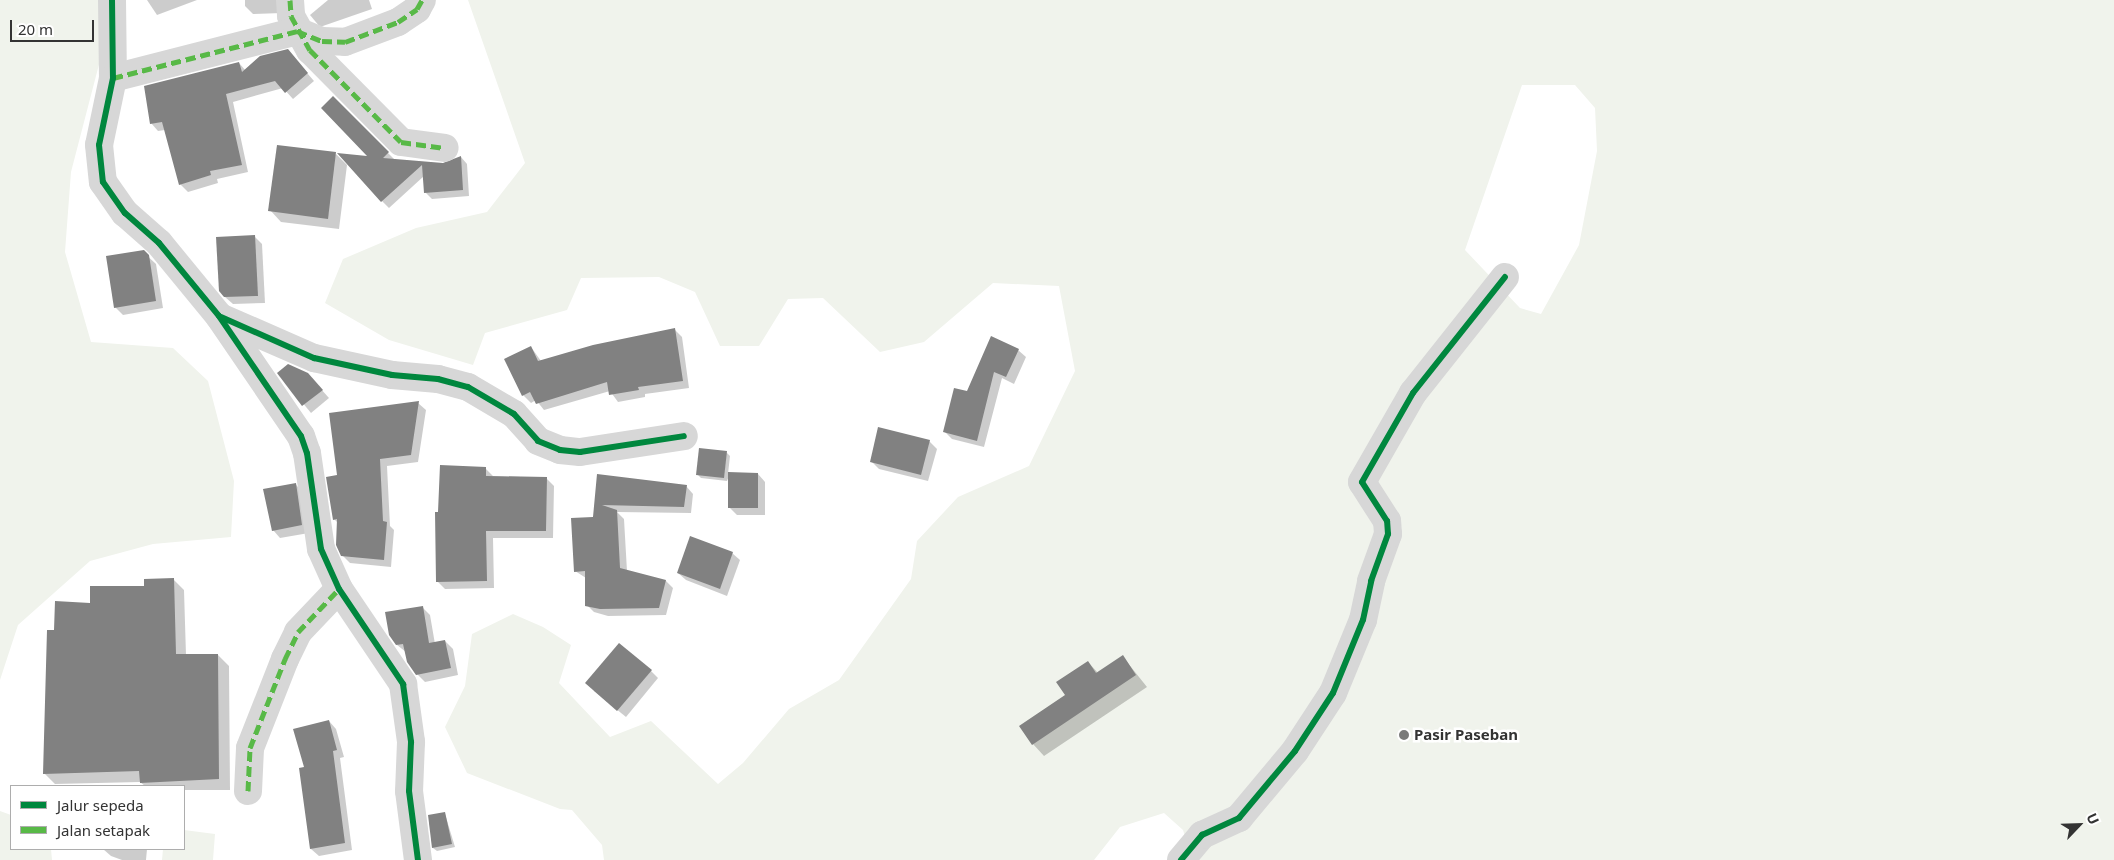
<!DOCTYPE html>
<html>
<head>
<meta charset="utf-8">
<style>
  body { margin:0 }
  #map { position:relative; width:2114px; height:860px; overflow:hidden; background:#fff; font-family:"Noto Sans",sans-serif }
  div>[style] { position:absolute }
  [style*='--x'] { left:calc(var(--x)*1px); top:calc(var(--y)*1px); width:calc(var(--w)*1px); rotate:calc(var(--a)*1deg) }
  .green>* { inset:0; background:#f0f3ec }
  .shadow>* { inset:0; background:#0003 }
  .building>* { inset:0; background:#818181 }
  .minor>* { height:28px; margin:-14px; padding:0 14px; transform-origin:14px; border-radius:14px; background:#d7d7d7 }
  .quiet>* { height:5px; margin-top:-2.5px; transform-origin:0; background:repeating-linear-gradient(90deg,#58b947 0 10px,transparent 0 15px) }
  .cycleway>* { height:6px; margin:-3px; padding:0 3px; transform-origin:3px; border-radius:3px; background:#00873e }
  .dots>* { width:14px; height:14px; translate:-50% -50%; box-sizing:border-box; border:2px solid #fff; border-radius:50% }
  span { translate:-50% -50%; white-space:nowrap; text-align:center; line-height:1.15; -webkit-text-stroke:5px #fff; paint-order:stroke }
  .poi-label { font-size:15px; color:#333; font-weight:700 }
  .left { translate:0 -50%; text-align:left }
  .legend { position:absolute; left:10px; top:785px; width:175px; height:65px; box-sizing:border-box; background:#fff; border:1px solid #adadad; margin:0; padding:6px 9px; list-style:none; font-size:15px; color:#333 }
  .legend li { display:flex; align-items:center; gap:10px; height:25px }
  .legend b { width:25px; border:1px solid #adadad }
  .north { position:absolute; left:2054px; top:800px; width:50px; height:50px; -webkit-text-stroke:4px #fff; paint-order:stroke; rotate:66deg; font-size:14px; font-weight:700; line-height:20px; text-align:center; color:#333 }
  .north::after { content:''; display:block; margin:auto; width:18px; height:22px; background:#333; clip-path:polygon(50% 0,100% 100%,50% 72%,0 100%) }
  .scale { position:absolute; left:10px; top:20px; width:84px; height:22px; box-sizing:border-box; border:2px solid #333; border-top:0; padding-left:6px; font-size:15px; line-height:18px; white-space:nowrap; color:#333; -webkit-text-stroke:4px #fff; paint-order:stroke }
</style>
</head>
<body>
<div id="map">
  <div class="green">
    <div style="clip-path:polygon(0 0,100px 0,103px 49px,71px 172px,65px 252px,91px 342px,173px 348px,208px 381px,234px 481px,231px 537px,153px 544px,90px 561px,18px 625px,0 680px)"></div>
    <div style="clip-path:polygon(evenodd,468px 0,2114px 0,2114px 860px,1192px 860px,1183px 830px,1164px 813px,1120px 827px,1094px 860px,604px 860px,602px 845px,572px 810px,560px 809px,467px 773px,445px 727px,465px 686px,472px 634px,513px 614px,543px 627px,571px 645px,559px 683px,610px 737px,651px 721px,718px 784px,743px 763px,789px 709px,839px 680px,911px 579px,917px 541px,958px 497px,1029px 466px,1075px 371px,1059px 286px,993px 283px,924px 342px,880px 352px,823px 298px,788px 299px,759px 346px,720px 346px,695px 292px,659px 277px,581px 278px,567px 310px,485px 333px,473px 365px,389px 340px,325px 303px,343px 259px,416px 228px,487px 212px,525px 163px,468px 0,1522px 85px,1575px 85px,1595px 108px,1597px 151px,1579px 245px,1541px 314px,1520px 308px,1465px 250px,1522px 85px)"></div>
    <div style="clip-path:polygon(0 811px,11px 815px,11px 849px,51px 849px,52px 860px,0 860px)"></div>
    <div style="clip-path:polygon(184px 830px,215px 834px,213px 860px,162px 860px,163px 849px,184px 849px)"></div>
  </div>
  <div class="shadow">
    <div style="clip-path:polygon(147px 0,197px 0,157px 15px)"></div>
    <div style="clip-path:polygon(245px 0,284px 0,282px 13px,253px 14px,245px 6px)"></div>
    <div style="clip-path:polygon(328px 0,369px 0,372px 9px,320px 27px,310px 15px)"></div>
    <div style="clip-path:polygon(295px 59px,314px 81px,293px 99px,283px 88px,233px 102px,248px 172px,217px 179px,218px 183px,188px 192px,180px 184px,165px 130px,158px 131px,151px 123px,239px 63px,246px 71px)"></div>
    <div style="clip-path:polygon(333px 98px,396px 161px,444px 165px,461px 157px,467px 164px,469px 196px,432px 199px,425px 192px,424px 176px,389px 208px,382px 201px,370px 158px)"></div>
    <div style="clip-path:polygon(336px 154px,347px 165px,339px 229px,281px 222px,270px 210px)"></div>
    <div style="clip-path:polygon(254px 236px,262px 244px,265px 303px,233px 304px,225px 297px)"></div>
    <div style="clip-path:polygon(143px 252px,156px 264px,163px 308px,123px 315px,115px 307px)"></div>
    <div style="clip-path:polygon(674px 329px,682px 337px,689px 388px,645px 394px,645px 397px,618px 402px,610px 391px,544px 410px,536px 400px,531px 403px,523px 395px,531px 347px,541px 361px)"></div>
    <div style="clip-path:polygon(1018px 350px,1026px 357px,1014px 384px,1002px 378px,984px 447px,952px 439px,945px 432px,968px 392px)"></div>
    <div style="clip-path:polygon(279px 374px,312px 379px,329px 398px,311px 413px)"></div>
    <div style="clip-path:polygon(418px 403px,426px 410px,418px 462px,387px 466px,390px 526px,394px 530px,391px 567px,350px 563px,342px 555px,338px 523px,334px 519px,339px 476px)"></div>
    <div style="clip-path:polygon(929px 441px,937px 449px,928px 481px,879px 469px,871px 461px)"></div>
    <div style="clip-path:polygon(726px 452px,730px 456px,728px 474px,758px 474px,765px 482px,765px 515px,737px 515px,729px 507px,729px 476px,727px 481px,701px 478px,698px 475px)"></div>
    <div style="clip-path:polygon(486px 469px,493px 476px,546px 478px,554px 486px,553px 538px,493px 538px,494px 588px,445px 589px,437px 581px,439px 513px)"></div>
    <div style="clip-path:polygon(598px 476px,686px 486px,693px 494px,691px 513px,617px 512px,624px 519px,627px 571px,666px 581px,673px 588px,666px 615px,608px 616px,594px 612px,587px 605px,586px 578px,575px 571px,595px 518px)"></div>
    <div style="clip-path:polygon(295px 484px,303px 492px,309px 533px,280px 538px,273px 530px)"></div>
    <div style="clip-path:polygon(732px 553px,740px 560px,727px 596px,686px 580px,678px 573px)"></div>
    <div style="clip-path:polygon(173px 579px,184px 590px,186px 655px,218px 655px,229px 666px,230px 790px,184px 790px,184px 786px,145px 786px,140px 782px,55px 784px,44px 773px,56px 631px,91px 604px)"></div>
    <div style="clip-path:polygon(422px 607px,430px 615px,435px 644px,445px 641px,453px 649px,458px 675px,425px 682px,417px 674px,406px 652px,397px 645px)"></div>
    <div style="clip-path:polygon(1123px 657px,1147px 687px,1044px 756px,1033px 744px,1088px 662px,1098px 673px)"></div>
    <div style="clip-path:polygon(651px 671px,658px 678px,626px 717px,594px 691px)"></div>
    <div style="clip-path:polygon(329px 721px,336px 729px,344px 757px,340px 758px,352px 850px,319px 856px,311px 849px)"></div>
    <div style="clip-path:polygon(445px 814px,455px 847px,437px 851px,433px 848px)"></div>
    <div style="clip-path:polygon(103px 849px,147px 849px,146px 860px,122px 860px,111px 856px)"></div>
  </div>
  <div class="building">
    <div style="clip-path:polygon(288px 49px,308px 73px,285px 93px,275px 81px,226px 94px,242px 165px,210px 171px,211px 175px,179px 185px,162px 122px,150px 124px,144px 86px,239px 62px,242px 72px,260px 56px)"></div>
    <div style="clip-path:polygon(333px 96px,389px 152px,383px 158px,443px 163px,461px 156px,463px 190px,424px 193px,422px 165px,381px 202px,337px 153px,367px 156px,321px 108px)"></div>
    <div style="clip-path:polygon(277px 145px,336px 152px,328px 219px,268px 211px)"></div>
    <div style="clip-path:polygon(255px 235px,258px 296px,224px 297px,219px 291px,216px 237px)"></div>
    <div style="clip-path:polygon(144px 250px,149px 255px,156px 301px,114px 308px,106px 256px)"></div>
    <div style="clip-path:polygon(675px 328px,683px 381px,638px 387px,639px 390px,609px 395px,607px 382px,536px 404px,530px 392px,522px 396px,504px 359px,531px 346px,538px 361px,593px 345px)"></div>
    <div style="clip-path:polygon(991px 336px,1019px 349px,1006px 377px,994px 372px,977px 441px,943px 432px,954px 388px,967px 391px)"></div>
    <div style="clip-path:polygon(288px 364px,308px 373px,323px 390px,302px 406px,277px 373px)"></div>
    <div style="clip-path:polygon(419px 401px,411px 455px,380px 459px,383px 521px,387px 522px,384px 560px,341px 556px,336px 545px,337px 519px,333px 520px,326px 477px,337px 475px,329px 413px)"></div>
    <div style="clip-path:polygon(878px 427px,930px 440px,921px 475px,870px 462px)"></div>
    <div style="clip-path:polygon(699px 448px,727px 451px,724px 478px,696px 475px)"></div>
    <div style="clip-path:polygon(440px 465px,486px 467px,486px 476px,547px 477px,546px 531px,486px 531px,487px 581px,436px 582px,435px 512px,438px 512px)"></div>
    <div style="clip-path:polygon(728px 472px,758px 473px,758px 508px,728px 508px)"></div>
    <div style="clip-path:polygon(597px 474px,687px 485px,684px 507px,602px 505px,617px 510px,620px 568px,666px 580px,659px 608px,600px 609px,585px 606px,585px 571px,574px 572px,571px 518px,593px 517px)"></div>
    <div style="clip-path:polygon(296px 483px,302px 525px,272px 531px,263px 489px)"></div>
    <div style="clip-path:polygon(690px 536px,733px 552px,720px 589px,677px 573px)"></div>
    <div style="clip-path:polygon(174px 578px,176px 654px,218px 654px,219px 779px,140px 783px,139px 771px,43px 774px,47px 630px,54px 630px,55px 601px,90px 603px,90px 586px,144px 586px,144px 579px)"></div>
    <div style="clip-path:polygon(423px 606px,429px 643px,445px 640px,451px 668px,416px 675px,407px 662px,403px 644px,396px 645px,389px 635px,385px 612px)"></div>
    <div style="clip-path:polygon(619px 643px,652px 670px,617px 711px,585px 683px)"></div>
    <div style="clip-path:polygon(1123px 655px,1136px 675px,1032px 745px,1019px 726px,1065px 695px,1056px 682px,1088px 661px,1096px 673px)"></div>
    <div style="clip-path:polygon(329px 720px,337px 750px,333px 751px,345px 843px,310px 849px,299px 768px,304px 767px,293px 729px)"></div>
    <div style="clip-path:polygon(445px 812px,452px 844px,432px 848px,428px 815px)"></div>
  </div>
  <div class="minor">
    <div style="--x:112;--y:0;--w:78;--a:89.3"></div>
    <div style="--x:113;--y:78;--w:68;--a:101.8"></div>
    <div style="--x:99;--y:145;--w:37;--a:84"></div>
    <div style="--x:103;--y:182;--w:38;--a:55"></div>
    <div style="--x:125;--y:213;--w:45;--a:41.4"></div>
    <div style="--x:159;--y:243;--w:94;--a:50.6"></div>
    <div style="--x:219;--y:316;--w:145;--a:55.7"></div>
    <div style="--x:301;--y:436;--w:18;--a:71"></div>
    <div style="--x:307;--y:453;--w:97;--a:81.7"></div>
    <div style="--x:321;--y:549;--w:44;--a:65.8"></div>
    <div style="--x:339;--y:589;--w:115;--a:56"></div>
    <div style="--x:403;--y:684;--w:59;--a:82.1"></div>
    <div style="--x:411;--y:742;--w:49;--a:92.3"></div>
    <div style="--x:409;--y:791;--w:70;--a:82.6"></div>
    <div style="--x:290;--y:0;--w:16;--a:86"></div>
    <div style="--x:291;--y:16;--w:39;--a:61"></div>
    <div style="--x:310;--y:50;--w:129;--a:45.3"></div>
    <div style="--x:401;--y:142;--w:44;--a:7.8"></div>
    <div style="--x:113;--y:78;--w:190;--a:-14.3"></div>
    <div style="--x:297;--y:31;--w:27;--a:22"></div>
    <div style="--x:322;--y:41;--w:23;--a:2"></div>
    <div style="--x:345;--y:42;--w:57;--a:-20.7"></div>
    <div style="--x:398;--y:22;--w:23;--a:-34"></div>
    <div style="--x:417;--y:9;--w:10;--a:-61"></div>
    <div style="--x:220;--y:317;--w:103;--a:23.6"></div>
    <div style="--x:314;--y:358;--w:80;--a:12.3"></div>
    <div style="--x:392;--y:375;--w:46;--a:5"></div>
    <div style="--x:438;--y:379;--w:31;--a:15"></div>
    <div style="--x:468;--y:387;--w:53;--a:30.4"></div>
    <div style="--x:514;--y:414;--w:36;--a:48"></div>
    <div style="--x:538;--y:441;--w:24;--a:22"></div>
    <div style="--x:560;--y:450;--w:20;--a:6"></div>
    <div style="--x:580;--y:452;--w:105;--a:-8.7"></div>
    <div style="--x:248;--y:791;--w:43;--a:-87.3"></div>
    <div style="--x:250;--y:748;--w:96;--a:-68.5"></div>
    <div style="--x:285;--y:659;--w:30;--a:-64"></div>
    <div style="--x:298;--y:632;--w:59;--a:-46.4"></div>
    <div style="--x:1181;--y:860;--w:33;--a:-50"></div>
    <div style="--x:1202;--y:835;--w:41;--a:-24.7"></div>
    <div style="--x:1239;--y:818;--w:87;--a:-50.1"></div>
    <div style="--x:1295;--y:751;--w:69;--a:-56.8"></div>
    <div style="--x:1333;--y:693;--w:79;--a:-67.7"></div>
    <div style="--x:1363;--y:620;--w:40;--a:-78"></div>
    <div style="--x:1371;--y:581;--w:50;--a:-70.1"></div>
    <div style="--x:1388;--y:534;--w:13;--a:-94"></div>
    <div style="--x:1387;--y:521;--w:46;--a:-122.7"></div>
    <div style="--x:1362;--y:482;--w:103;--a:-60.2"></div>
    <div style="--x:1413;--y:393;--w:148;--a:-51.6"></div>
  </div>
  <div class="quiet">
    <div style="--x:290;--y:0;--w:16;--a:86"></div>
    <div style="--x:291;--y:16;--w:39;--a:61"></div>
    <div style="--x:310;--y:50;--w:129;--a:45.3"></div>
    <div style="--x:401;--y:142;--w:44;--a:7.8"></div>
    <div style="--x:113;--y:78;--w:190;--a:-14.3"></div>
    <div style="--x:297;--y:31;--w:27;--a:22"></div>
    <div style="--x:322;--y:41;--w:23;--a:2"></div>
    <div style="--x:345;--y:42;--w:57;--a:-20.7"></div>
    <div style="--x:398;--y:22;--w:23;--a:-34"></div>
    <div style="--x:417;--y:9;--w:10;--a:-61"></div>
    <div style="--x:248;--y:791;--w:43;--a:-87.3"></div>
    <div style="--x:250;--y:748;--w:96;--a:-68.5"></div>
    <div style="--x:285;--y:659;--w:30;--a:-64"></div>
    <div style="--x:298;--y:632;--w:59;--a:-46.4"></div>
  </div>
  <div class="cycleway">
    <div style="--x:112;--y:0;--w:78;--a:89.3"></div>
    <div style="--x:113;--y:78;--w:68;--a:101.8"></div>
    <div style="--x:99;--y:145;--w:37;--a:84"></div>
    <div style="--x:103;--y:182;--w:38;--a:55"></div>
    <div style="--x:125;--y:213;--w:45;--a:41.4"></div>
    <div style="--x:159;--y:243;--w:94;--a:50.6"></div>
    <div style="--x:219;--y:316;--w:145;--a:55.7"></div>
    <div style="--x:301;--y:436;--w:18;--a:71"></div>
    <div style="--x:307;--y:453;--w:97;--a:81.7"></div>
    <div style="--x:321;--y:549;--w:44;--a:65.8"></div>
    <div style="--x:339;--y:589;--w:115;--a:56"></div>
    <div style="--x:403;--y:684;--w:59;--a:82.1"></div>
    <div style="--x:411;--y:742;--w:49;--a:92.3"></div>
    <div style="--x:409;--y:791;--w:70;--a:82.6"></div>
    <div style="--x:221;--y:317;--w:102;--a:23.8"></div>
    <div style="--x:314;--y:358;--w:80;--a:12.3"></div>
    <div style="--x:392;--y:375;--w:46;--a:5"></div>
    <div style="--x:438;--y:379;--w:31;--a:15"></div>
    <div style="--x:468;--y:387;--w:53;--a:30.4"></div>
    <div style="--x:514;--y:414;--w:36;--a:48"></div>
    <div style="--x:538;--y:441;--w:24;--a:22"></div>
    <div style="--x:560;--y:450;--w:20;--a:6"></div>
    <div style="--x:580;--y:452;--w:105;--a:-8.7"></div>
    <div style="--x:1181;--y:860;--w:33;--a:-50"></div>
    <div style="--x:1202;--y:835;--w:41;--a:-24.7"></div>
    <div style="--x:1239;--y:818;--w:87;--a:-50.1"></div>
    <div style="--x:1295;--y:751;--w:69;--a:-56.8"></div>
    <div style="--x:1333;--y:693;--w:79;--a:-67.7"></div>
    <div style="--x:1363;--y:620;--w:40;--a:-78"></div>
    <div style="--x:1371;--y:581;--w:50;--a:-70.1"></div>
    <div style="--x:1388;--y:534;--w:13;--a:-94"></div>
    <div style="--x:1387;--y:521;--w:46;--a:-122.7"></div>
    <div style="--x:1362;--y:482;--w:103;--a:-60.2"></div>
    <div style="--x:1413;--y:393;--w:148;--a:-51.6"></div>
  </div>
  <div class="dots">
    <div style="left:1404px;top:735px;background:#7a7a7a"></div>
  </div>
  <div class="poi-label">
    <span class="left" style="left:1414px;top:735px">Pasir Paseban</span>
  </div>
  <ul class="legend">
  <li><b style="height:6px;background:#00873e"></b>Jalur sepeda</li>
  <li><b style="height:6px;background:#58b947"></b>Jalan setapak</li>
  </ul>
  <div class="north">U</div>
  <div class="scale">20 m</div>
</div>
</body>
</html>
